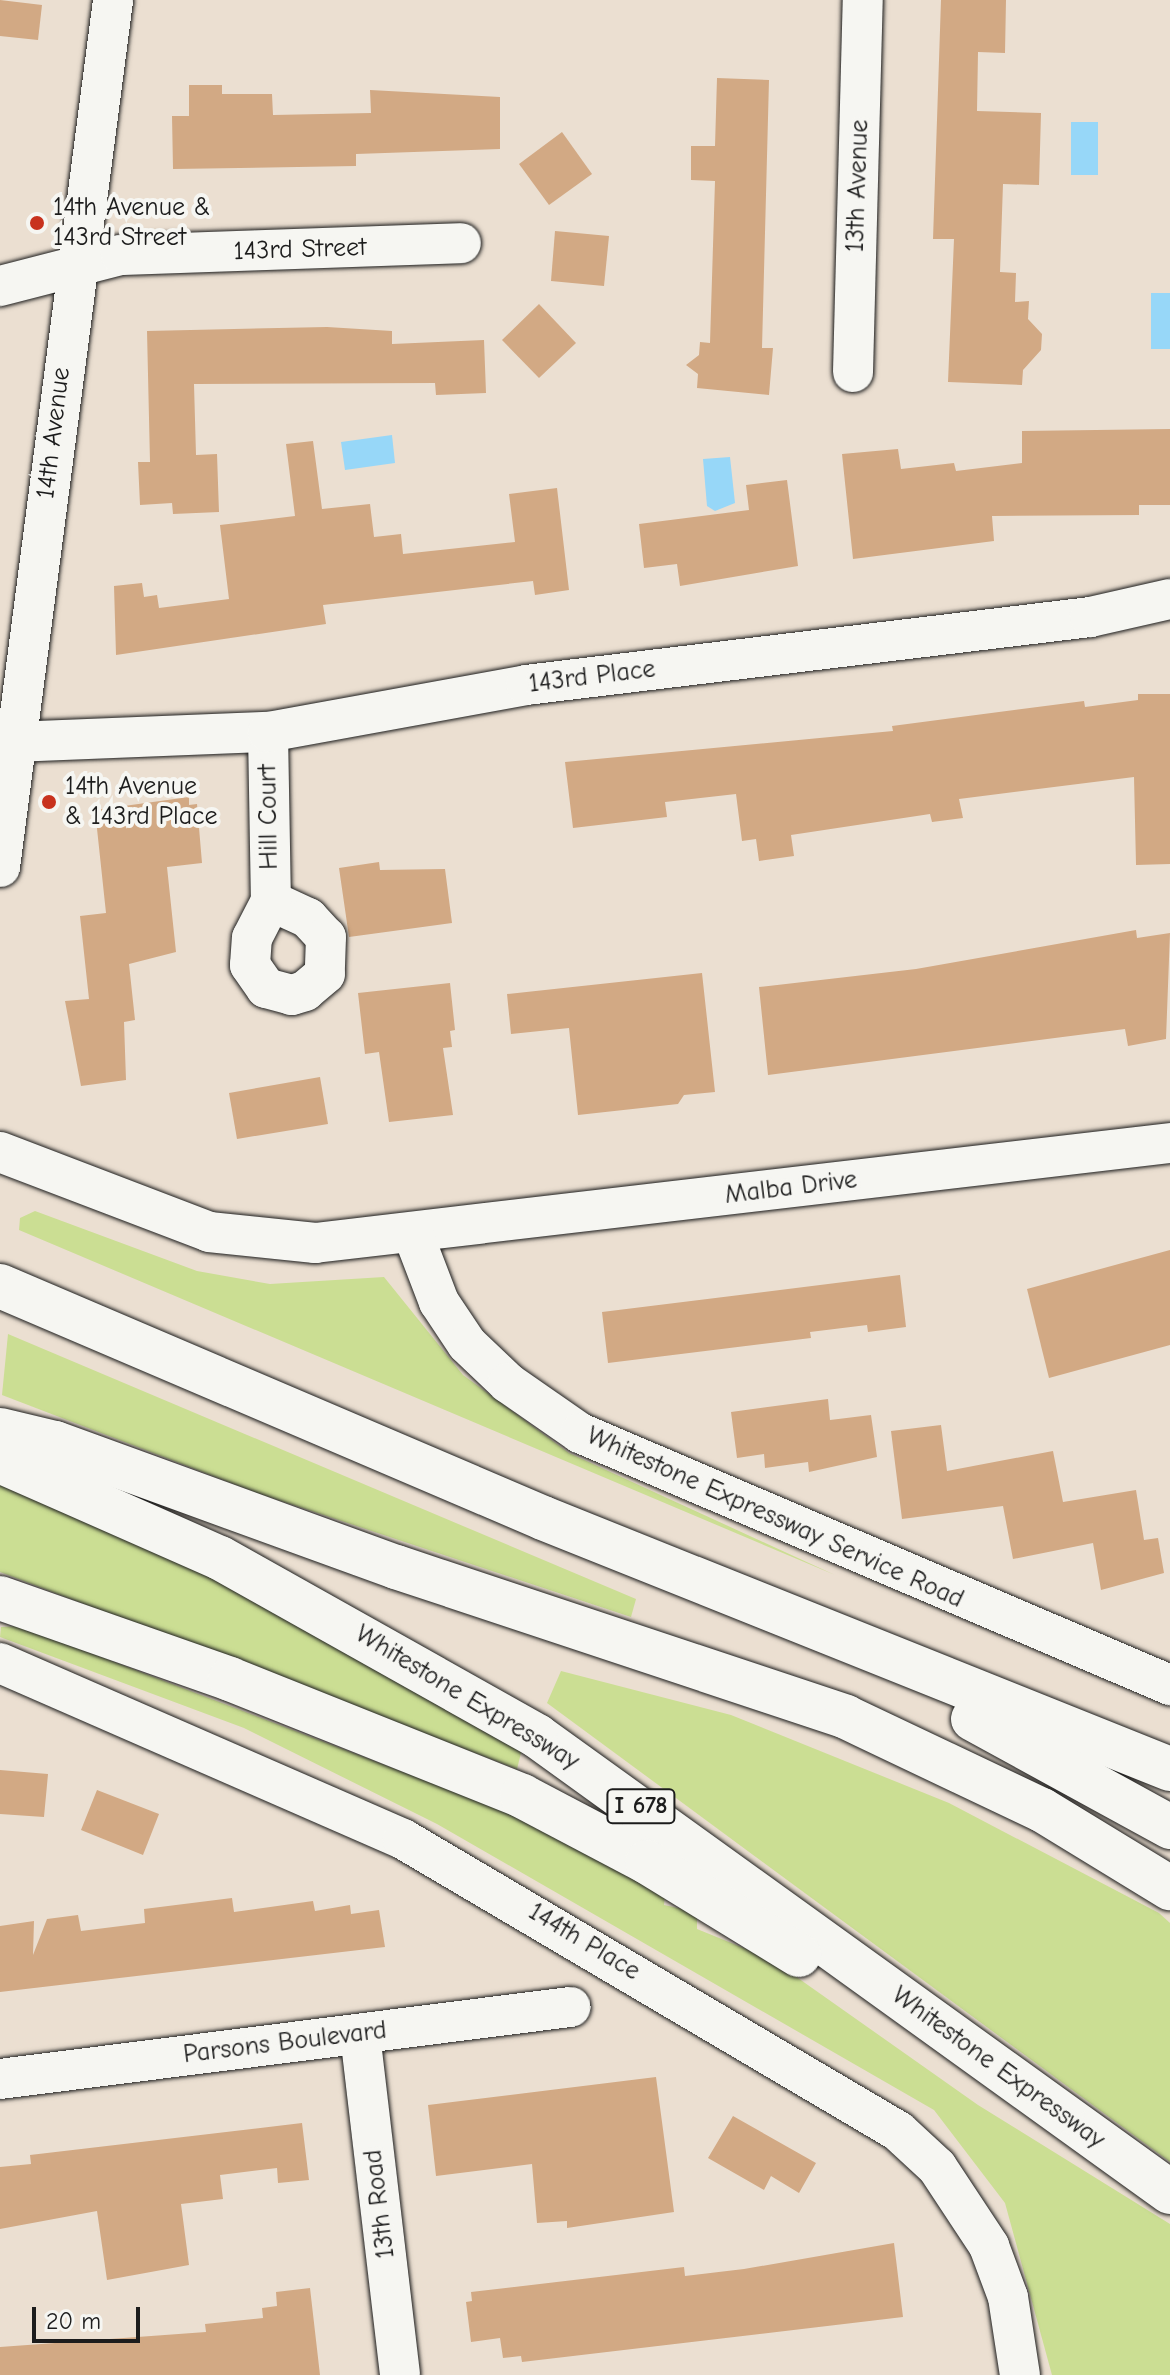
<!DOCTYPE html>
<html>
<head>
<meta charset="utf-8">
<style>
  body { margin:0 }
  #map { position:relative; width:1170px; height:2375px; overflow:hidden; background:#ebdfd1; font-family:"Comic Neue",sans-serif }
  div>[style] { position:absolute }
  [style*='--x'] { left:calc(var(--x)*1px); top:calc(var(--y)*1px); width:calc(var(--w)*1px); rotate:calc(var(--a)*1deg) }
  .green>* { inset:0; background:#cbde93 }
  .water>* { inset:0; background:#97d7f8 }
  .building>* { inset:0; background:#d2a984 }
  .roads { filter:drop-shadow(0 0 2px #1c1c1c) drop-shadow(0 0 2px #1c1c1c) }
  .minor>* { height:40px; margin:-20px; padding:0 20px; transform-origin:20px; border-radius:20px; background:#f6f6f2 }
  .highway>* { height:44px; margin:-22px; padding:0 22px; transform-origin:22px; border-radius:22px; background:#f6f6f2 }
  .dots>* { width:22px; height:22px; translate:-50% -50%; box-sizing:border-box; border:4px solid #f6f6f2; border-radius:50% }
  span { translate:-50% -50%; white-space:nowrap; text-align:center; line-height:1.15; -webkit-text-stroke:8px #f6f6f2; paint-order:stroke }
  .shield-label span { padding:2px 6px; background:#f6f6f2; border:2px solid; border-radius:6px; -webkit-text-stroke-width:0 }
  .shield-label { font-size:24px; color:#1c1c1c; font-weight:700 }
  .street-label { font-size:26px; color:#1c1c1c }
  .poi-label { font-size:26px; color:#1c1c1c }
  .left { translate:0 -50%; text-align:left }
  .scale { position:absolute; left:32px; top:2307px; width:108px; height:36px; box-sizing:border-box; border:4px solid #1c1c1c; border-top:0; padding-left:10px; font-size:24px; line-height:28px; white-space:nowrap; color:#1c1c1c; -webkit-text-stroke:6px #f6f6f2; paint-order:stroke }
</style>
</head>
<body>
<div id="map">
  <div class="green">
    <div style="clip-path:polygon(35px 1211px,197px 1271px,270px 1284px,384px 1277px,463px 1375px,569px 1453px,835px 1575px,19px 1230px,20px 1218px)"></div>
    <div style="clip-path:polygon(8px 1334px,636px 1599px,631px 1617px,257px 1493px,2px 1395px)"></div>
    <div style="clip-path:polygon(0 1484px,173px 1554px,523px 1745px,517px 1769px,0 1572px)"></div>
    <div style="clip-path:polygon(20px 1626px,495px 1807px,666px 1884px,664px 1905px,697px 1912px,697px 1929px,771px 1959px,978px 2105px,1170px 2224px,1170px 2375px,1052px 2375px,1005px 2203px,934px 2110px,437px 1824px,244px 1728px,0 1637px,1px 1627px)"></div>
    <div style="clip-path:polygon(561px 1671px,731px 1715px,949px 1803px,1159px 1913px,1170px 1923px,1170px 2162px,547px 1703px)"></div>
  </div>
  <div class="water">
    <div style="clip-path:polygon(1071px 122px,1098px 122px,1098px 175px,1071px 175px)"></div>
    <div style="clip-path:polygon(1151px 293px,1170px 293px,1170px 349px,1151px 349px)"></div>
    <div style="clip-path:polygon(392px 435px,395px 463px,345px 470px,341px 442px)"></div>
    <div style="clip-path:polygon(730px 457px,735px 503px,715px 511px,707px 506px,703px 459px)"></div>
  </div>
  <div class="building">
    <div style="clip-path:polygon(0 0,42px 5px,38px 40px,0 36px)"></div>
    <div style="clip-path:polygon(941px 0,1006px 0,1005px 53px,978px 52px,977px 111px,1041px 113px,1039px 185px,1003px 184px,1000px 272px,1016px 273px,1015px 302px,1029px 301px,1028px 319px,1042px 334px,1041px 350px,1023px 370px,1022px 385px,948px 382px,954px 239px,933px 239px)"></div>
    <div style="clip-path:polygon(717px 78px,769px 80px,762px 348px,773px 348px,769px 395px,697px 388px,698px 374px,686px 365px,699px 355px,700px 342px,710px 343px,715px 181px,691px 180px,691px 146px,715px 146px)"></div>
    <div style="clip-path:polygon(189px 85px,222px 85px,222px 94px,272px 94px,273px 115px,371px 113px,370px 90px,500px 97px,500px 149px,356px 154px,356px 166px,173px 169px,172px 116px,189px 116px)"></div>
    <div style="clip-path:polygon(562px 132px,592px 174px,549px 205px,519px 164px)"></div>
    <div style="clip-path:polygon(555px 231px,609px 236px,604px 286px,551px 281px)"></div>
    <div style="clip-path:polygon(539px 304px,576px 343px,539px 378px,502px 340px)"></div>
    <div style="clip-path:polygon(327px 327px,392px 331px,392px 344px,484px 340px,486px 393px,436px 395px,435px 383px,194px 384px,196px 455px,217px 454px,219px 512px,173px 514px,172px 503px,140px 505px,138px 462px,150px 462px,147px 331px)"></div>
    <div style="clip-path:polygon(1170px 429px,1170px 505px,1139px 505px,1139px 515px,992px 516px,994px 541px,853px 559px,842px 454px,898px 449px,901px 469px,954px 463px,956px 471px,1022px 463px,1022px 431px)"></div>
    <div style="clip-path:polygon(313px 441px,322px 509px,370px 504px,374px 537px,401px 534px,403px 554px,515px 542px,509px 494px,557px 488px,569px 590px,535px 595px,533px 581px,323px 605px,326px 624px,116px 655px,114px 586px,142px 583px,144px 597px,157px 595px,159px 608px,229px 599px,220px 525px,295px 516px,286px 444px)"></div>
    <div style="clip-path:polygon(787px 480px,798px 566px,680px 586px,677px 564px,644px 568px,639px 524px,749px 510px,746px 485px)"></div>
    <div style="clip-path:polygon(1138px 694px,1170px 694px,1170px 864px,1136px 865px,1134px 777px,959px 799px,963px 818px,932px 822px,930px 814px,791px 835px,794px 856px,759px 861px,756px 839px,742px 841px,736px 794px,665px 802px,667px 817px,573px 828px,565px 762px,893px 731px,892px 726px,1084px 701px,1085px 707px,1138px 700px)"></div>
    <div style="clip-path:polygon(189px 797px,189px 805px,197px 804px,202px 863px,167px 867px,176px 952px,129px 964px,135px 1020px,124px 1022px,126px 1080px,81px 1086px,65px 1001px,89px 999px,80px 916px,106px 913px,95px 810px)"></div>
    <div style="clip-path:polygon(379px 862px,380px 870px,445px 869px,452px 923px,349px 937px,339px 868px)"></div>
    <div style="clip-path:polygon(1136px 930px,1137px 938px,1170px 933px,1166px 1039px,1128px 1046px,1125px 1029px,768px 1075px,759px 987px,916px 969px)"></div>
    <div style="clip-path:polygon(702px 973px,715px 1092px,684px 1095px,678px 1104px,578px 1115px,569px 1028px,511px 1034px,507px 994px)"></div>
    <div style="clip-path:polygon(450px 983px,455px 1030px,450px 1031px,452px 1047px,443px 1048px,453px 1115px,389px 1122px,379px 1052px,365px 1054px,358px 993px)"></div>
    <div style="clip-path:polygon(320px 1077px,328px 1124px,237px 1139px,229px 1093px)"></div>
    <div style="clip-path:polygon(1170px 1250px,1170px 1345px,1049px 1378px,1027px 1289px)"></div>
    <div style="clip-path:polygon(900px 1275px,906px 1327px,868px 1332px,867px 1325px,810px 1332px,811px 1338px,608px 1363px,602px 1312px)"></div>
    <div style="clip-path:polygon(828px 1399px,830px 1420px,871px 1415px,877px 1457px,809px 1472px,808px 1462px,765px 1468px,764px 1454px,737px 1458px,731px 1412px)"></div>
    <div style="clip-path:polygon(941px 1425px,947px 1471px,1053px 1451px,1063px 1502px,1136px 1490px,1144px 1540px,1158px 1538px,1164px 1573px,1101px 1590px,1093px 1543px,1013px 1559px,1003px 1506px,902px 1519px,891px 1431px)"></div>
    <div style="clip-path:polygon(0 1770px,48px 1774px,44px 1817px,0 1814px)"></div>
    <div style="clip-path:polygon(97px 1790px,159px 1814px,143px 1855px,81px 1830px)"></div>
    <div style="clip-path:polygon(232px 1898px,234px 1912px,313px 1901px,315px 1911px,350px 1905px,351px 1914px,379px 1910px,385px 1947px,0 1992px,0 1926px,34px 1921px,33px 1955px,47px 1919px,78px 1915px,81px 1931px,145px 1923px,144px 1909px)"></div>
    <div style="clip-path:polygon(656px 2077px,674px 2212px,567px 2228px,567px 2221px,537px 2223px,532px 2164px,436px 2176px,428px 2105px)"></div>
    <div style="clip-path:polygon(733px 2116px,816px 2163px,799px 2193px,771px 2176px,764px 2190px,708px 2158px)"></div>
    <div style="clip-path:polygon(302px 2123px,309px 2180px,278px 2183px,277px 2168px,220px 2175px,223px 2199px,181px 2204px,189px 2265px,107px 2280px,97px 2211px,0 2229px,0 2167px,31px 2164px,30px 2155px)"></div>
    <div style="clip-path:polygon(894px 2243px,903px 2317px,522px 2362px,521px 2356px,503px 2358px,500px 2338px,471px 2342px,466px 2302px,472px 2301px,471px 2292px,684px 2267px,685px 2276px,744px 2269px)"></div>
    <div style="clip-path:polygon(310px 2288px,320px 2375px,0 2375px,0 2347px,206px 2332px,205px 2324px,263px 2318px,262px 2308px,277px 2306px,276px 2292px)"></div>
  </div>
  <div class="roads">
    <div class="minor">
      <div style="--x:0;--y:286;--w:125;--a:-14.4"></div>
      <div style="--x:121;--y:255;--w:340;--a:-2"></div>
      <div style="--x:853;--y:372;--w:372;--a:-88.5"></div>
      <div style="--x:268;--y:732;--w:169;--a:89"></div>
      <div style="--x:14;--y:742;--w:254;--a:-2.3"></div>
      <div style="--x:268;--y:732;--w:262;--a:-10.3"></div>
      <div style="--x:526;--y:685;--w:568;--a:-6.87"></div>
      <div style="--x:1090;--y:617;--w:82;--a:-12.7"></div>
      <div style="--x:0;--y:867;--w:874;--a:-82.57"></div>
      <div style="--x:271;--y:901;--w:41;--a:24.7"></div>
      <div style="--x:308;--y:918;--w:26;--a:47"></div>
      <div style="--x:326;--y:937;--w:37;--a:92"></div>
      <div style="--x:325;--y:974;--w:26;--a:140"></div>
      <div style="--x:305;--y:991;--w:14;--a:163"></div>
      <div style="--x:292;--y:995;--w:27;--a:-165"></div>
      <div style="--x:266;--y:988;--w:28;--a:-125"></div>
      <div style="--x:250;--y:965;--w:27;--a:-86"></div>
      <div style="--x:252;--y:938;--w:42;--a:-62.8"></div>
      <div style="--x:0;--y:1152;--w:224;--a:20.9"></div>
      <div style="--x:209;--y:1232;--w:107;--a:5.9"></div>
      <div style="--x:315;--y:1243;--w:861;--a:-6.67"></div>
      <div style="--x:413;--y:1234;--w:73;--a:69.1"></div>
      <div style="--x:439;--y:1302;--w:50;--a:56.3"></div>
      <div style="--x:467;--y:1344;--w:57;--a:43.6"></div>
      <div style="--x:508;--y:1383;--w:88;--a:34.8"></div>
      <div style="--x:580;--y:1433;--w:642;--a:23.13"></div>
      <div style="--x:0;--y:1663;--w:440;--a:23.6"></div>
      <div style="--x:403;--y:1839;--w:575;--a:30.54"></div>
      <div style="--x:898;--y:2131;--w:53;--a:42.7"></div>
      <div style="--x:937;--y:2167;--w:95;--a:56.6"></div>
      <div style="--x:989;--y:2246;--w:54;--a:69.6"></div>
      <div style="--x:1008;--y:2297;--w:79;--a:81.3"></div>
      <div style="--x:360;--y:2034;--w:343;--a:83.3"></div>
      <div style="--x:0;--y:2079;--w:575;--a:-7.2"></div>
    </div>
    <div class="highway">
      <div style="--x:0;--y:1286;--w:590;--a:23.13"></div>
      <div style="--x:543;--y:1518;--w:675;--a:21.82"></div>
      <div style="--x:0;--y:1430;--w:57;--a:13.3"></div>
      <div style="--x:55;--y:1443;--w:363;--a:20"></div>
      <div style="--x:396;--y:1567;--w:474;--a:18.4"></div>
      <div style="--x:846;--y:1717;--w:217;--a:25.4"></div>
      <div style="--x:1042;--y:1810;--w:150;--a:31.4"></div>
      <div style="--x:0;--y:1461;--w:240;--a:23.8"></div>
      <div style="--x:220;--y:1558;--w:364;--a:29.3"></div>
      <div style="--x:537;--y:1736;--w:780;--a:35.77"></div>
      <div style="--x:0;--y:1598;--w:244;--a:19.4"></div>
      <div style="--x:230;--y:1679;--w:315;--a:21.8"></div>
      <div style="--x:522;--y:1796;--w:141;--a:27.8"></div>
      <div style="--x:647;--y:1862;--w:178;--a:31.5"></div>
      <div style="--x:973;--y:1719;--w:225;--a:28.7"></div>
    </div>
  </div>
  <div class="dots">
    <div style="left:37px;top:223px;background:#c8321e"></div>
    <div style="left:49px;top:802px;background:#c8321e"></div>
  </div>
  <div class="shield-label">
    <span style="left:641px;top:1806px">I 678</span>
  </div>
  <div class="street-label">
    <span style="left:858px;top:186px;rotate:-88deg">13th Avenue</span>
    <span style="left:300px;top:250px;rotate:-2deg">143rd Street</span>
    <span style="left:54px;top:433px;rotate:-83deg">14th Avenue</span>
    <span style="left:592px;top:677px;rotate:-7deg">143rd Place</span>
    <span style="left:269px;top:817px;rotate:-91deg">Hill Court</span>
    <span style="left:791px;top:1188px;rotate:-7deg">Malba Drive</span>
    <span style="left:775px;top:1518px;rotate:24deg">Whitestone Expressway Service Road</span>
    <span style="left:467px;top:1698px;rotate:31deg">Whitestone Expressway</span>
    <span style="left:584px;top:1942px;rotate:31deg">144th Place</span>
    <span style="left:285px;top:2043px;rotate:-7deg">Parsons Boulevard</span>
    <span style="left:998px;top:2068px;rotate:36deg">Whitestone Expressway</span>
    <span style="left:380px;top:2204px;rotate:-97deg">13th Road</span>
  </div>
  <div class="poi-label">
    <span class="left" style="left:53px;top:223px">14th Avenue &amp;<br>143rd Street</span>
    <span class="left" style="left:65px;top:802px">14th Avenue<br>&amp; 143rd Place</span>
  </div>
  <div class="scale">20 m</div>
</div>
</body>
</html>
